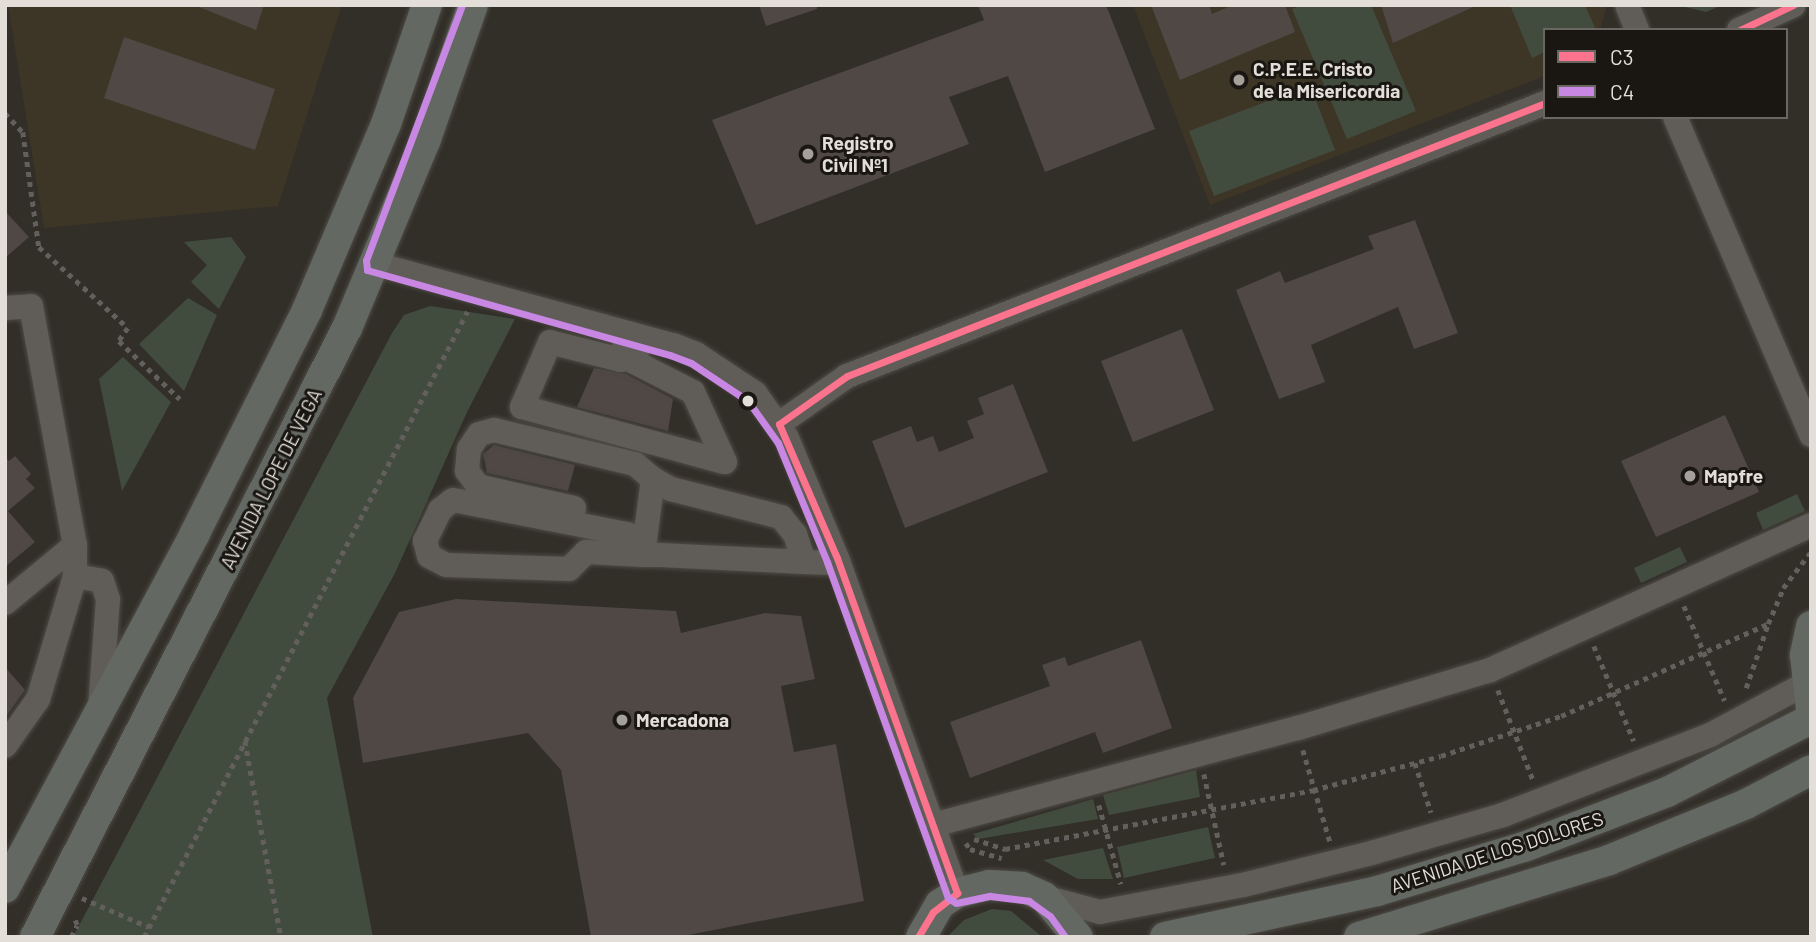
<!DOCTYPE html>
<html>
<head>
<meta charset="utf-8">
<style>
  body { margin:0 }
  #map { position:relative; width:1816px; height:942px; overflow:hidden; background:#322e28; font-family:Barlow,sans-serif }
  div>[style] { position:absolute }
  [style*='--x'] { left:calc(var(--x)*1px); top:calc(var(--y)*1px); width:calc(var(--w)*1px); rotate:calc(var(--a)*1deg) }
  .education>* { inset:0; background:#3d3526 }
  .green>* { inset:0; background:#424c3e }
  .building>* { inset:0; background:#4f4844 }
  .path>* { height:4.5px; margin-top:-2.25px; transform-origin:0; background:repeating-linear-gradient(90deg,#625f5c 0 5px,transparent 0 10px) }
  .roads { filter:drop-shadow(0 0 2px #4e4b45) drop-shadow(0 0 2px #4e4b45) }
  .minor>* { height:24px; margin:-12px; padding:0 12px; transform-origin:12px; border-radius:12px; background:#605d58 }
  .major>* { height:30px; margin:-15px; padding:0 15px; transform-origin:15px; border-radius:15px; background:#636863 }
  .bus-1>* { height:7px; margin:-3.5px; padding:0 3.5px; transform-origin:3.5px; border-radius:3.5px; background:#fc738d }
  .bus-2>* { height:7px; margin:-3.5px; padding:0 3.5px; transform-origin:3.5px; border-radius:3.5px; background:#c787e3 }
  .dots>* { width:19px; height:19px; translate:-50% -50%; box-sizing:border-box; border:4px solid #1a1713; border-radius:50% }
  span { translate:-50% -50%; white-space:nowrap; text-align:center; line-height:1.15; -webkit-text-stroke:6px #1a1713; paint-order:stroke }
  .poi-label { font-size:19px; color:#e3dfd8; font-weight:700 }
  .left { translate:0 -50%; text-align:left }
  .street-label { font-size:19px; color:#e3dfd8 }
  .frame { position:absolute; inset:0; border:7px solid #e3dfd8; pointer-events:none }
  .legend { position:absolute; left:1543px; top:28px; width:245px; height:91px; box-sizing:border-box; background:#1a1713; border:2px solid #6a6762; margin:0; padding:9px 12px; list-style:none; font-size:21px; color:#e3dfd8 }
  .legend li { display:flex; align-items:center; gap:14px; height:35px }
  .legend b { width:35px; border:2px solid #6a6762 }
</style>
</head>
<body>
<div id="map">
  <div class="education">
    <div style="clip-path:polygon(8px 5px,342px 5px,278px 206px,44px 228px)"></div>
    <div style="clip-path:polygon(1133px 5px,1607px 5px,1600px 30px,1545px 30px,1545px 76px,1210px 205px)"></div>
  </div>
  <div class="green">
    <div style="clip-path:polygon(1301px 5px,1371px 5px,1416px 111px,1347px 139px,1292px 9px)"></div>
    <div style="clip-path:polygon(1510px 5px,1585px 5px,1596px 30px,1545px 30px,1545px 52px,1532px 58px)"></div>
    <div style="clip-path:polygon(1677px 5px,1722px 5px,1706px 12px)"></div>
    <div style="clip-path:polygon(1310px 85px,1335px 150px,1214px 196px,1189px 131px)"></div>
    <div style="clip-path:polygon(231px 237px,246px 257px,219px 309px,191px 282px,207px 265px,184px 242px)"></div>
    <div style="clip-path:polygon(188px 298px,217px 315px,184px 391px,139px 344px)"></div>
    <div style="clip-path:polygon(430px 306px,515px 319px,467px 412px,395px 573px,327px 698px,373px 937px,73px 937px,392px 333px,404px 315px)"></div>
    <div style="clip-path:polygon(123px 357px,171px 402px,122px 491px,99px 379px)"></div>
    <div style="clip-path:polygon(1797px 494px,1805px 511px,1763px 530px,1756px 513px)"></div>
    <div style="clip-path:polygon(1680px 547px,1687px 562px,1641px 583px,1634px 568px)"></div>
    <div style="clip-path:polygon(1196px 770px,1200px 797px,1109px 815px,1103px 795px)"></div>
    <div style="clip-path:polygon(1093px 799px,1098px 819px,978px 839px,973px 834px)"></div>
    <div style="clip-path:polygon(1208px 827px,1215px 858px,1124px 878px,1117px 847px)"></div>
    <div style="clip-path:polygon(1103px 848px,1113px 879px,1078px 879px,1043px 860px)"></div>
    <div style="clip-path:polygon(992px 909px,1011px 911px,1040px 935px,947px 937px,964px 920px)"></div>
  </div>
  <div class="building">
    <div style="clip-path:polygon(194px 5px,264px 5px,256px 30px)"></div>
    <div style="clip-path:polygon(759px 5px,817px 5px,817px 9px,766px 26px)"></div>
    <div style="clip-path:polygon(978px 5px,1106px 5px,1155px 129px,1045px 172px,1008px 76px,949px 97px,969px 144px,756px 225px,712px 120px,984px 20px)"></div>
    <div style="clip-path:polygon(1151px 5px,1209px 5px,1212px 14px,1233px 5px,1285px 5px,1295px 32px,1180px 80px)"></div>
    <div style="clip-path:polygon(1381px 5px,1478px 5px,1393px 43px)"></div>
    <div style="clip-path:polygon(124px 37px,275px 89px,255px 150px,104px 98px)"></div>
    <div style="clip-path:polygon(5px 211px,29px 237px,5px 258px)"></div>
    <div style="clip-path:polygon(1415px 220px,1458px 333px,1414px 349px,1398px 307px,1311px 345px,1325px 382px,1279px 399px,1236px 290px,1280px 271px,1285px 283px,1374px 249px,1368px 236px)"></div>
    <div style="clip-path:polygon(1182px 329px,1214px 410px,1133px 442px,1101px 361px)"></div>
    <div style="clip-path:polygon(594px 368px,626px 374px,673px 399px,668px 431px,577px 407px)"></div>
    <div style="clip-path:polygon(1013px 384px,1048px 472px,905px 528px,872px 441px,911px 426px,917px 442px,933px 436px,939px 452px,974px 438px,967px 421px,984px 414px,978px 398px)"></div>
    <div style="clip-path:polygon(1725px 415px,1759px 492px,1656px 537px,1621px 461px)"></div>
    <div style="clip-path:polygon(494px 445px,575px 465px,568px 491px,487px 473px,483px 454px)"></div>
    <div style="clip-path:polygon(15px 456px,31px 474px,26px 479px,35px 488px,8px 511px,35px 542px,5px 567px,5px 457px,9px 461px)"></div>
    <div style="clip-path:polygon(456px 599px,676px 611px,681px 633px,765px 613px,801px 616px,815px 679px,781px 686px,794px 752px,836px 744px,864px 901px,678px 937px,591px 937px,561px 770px,528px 733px,363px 763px,353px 698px,399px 612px)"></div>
    <div style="clip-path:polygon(1141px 640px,1172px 728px,1103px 753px,1095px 732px,970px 778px,950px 722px,1050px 686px,1042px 665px,1065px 657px,1068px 666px)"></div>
    <div style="clip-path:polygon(5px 667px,25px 690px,5px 718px)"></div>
  </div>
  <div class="path">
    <div style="--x:5;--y:113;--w:26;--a:47"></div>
    <div style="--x:23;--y:132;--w:116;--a:82.1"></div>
    <div style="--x:39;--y:247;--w:120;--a:42.3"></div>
    <div style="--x:128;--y:328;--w:16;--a:125"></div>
    <div style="--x:119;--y:341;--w:84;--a:43.6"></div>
    <div style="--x:1684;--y:606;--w:103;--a:66.7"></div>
    <div style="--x:1594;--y:646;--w:103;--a:67.2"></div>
    <div style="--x:1746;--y:688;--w:68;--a:-71"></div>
    <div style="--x:1498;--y:690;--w:97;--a:68.7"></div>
    <div style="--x:245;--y:741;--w:199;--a:79.6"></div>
    <div style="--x:1303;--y:750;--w:96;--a:73.6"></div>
    <div style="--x:1415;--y:763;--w:52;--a:71.9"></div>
    <div style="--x:1204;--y:774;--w:93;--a:77.6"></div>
    <div style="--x:1099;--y:805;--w:82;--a:74.4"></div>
    <div style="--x:974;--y:839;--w:33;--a:18"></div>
    <div style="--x:1005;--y:849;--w:314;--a:-10.8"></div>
    <div style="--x:1313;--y:790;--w:132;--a:-14.9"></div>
    <div style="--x:1441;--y:756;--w:126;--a:-18.4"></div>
    <div style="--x:1561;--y:716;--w:227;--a:-24"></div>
    <div style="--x:1768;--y:624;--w:39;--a:-67"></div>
    <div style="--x:1783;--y:588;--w:44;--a:-52.4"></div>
    <div style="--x:966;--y:843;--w:7;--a:56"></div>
    <div style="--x:970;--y:849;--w:33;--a:16"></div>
    <div style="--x:82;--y:898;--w:73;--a:23.4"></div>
    <div style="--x:71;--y:937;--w:13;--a:-63"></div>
    <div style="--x:77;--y:925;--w:9;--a:-111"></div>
    <div style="--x:144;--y:937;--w:704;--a:-62.67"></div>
  </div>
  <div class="roads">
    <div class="minor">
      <div style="--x:1627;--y:5;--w:27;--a:68"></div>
      <div style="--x:1739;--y:30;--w:60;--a:-24.4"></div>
      <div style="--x:1675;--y:117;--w:346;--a:66.8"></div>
      <div style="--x:376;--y:264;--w:308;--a:15.3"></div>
      <div style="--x:673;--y:345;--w:25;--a:21"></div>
      <div style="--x:696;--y:354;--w:71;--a:33.5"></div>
      <div style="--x:755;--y:393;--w:55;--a:54.6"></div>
      <div style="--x:787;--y:438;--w:130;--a:67.4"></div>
      <div style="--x:837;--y:558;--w:356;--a:70.3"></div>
      <div style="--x:5;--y:308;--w:26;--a:-4"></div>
      <div style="--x:31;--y:306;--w:243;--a:79.6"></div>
      <div style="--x:75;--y:545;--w:31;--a:90"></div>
      <div style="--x:75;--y:576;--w:128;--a:106.7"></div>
      <div style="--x:38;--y:699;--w:57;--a:125.1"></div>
      <div style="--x:628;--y:333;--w:28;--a:105"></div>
      <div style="--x:621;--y:360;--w:73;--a:-165.8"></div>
      <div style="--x:550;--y:342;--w:71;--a:113.3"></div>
      <div style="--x:522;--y:407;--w:210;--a:15.2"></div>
      <div style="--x:725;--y:462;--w:77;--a:-114.6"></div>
      <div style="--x:693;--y:392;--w:66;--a:-153"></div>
      <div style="--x:634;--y:362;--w:26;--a:-74"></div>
      <div style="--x:779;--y:424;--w:83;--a:-35.2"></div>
      <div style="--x:847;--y:376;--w:749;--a:-21.36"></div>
      <div style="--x:574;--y:508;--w:98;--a:-167.1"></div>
      <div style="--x:478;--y:486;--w:19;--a:-126"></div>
      <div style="--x:467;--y:471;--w:22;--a:-85"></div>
      <div style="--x:469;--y:449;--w:18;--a:-56"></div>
      <div style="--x:479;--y:434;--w:16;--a:-15"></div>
      <div style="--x:494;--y:430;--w:145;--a:13.6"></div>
      <div style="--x:635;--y:464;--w:23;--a:40"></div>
      <div style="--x:804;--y:562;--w:144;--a:-177.2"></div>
      <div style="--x:660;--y:555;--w:17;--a:180"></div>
      <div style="--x:643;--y:555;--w:57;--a:-177"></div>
      <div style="--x:586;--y:552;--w:24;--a:135"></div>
      <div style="--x:569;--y:569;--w:123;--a:-178.1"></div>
      <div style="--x:446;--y:565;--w:19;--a:-152"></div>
      <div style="--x:429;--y:556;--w:16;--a:-105"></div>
      <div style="--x:425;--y:541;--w:34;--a:-64"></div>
      <div style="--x:440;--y:510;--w:16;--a:-38"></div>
      <div style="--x:453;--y:500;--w:177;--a:11.1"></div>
      <div style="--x:627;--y:534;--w:26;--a:53"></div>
      <div style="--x:643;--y:555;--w:77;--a:-82.5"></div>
      <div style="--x:653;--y:479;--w:21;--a:29"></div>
      <div style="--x:671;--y:489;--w:114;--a:14.3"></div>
      <div style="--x:781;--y:517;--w:22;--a:51"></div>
      <div style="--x:795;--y:534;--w:29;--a:72"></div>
      <div style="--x:804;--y:562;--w:35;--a:2"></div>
      <div style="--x:75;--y:576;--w:27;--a:10"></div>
      <div style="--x:102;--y:581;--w:19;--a:72"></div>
      <div style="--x:108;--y:599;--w:110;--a:94.2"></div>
      <div style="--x:5;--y:603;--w:91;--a:-39.6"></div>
      <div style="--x:933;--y:825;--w:378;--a:-14.9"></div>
      <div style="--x:1298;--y:728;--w:201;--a:-16.8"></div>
      <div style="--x:1490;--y:670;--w:352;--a:-24.3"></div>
      <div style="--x:1044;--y:897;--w:58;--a:15"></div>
      <div style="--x:1100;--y:912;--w:146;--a:-10.7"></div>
      <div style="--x:1243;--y:885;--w:136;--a:-14"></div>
      <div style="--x:1375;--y:852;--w:133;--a:-16.1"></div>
      <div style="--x:1503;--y:815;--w:222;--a:-21.1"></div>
      <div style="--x:1710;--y:735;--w:108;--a:-28.2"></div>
    </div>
    <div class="major">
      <div style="--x:1811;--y:626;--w:30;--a:102"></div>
      <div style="--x:1805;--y:655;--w:54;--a:83.7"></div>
      <div style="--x:5;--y:888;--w:403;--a:-61.8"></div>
      <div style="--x:195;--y:533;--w:250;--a:-63.3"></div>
      <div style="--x:307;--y:310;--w:202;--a:-67"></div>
      <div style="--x:386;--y:124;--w:126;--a:-71"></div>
      <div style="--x:35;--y:937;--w:684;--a:-62.87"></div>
      <div style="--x:347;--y:328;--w:205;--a:-67.3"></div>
      <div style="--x:426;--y:139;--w:142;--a:-70.7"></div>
      <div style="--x:921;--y:937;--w:38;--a:-60"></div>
      <div style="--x:940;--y:904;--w:20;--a:-33"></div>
      <div style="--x:957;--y:893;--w:33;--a:-14"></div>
      <div style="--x:989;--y:885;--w:33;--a:3"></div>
      <div style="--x:1022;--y:887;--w:24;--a:24"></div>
      <div style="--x:1044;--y:897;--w:52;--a:49.6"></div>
      <div style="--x:1165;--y:937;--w:217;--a:-12.2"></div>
      <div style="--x:1377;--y:891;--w:153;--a:-16.7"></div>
      <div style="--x:1524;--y:847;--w:153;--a:-21"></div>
      <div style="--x:1667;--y:792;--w:161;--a:-26.9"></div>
      <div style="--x:1359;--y:937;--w:262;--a:-17.1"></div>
      <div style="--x:1609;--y:860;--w:148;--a:-22.2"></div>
      <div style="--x:1746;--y:804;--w:73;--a:-27.6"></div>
    </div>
  </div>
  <div class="bus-1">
    <div style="--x:1740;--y:30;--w:59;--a:-25.3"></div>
    <div style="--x:918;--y:937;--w:29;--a:-59"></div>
    <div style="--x:933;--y:912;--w:31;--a:-38"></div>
    <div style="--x:957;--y:893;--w:356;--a:-109.7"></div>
    <div style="--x:837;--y:558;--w:146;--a:-113.4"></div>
    <div style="--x:779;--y:424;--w:83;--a:-35.2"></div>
    <div style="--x:847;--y:376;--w:749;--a:-21.36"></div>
  </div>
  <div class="bus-2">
    <div style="--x:462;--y:5;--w:272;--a:110.6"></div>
    <div style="--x:366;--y:260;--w:10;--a:84"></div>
    <div style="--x:367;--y:270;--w:315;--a:15.7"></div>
    <div style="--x:670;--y:355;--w:22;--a:21"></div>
    <div style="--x:691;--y:363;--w:69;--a:33.7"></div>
    <div style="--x:748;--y:401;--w:52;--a:54.5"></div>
    <div style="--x:778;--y:443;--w:129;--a:67.6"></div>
    <div style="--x:827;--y:562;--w:357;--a:70.2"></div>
    <div style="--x:948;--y:898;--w:9;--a:32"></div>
    <div style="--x:956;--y:903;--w:35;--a:-12"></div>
    <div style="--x:990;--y:896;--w:39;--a:7"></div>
    <div style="--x:1029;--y:901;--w:26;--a:36"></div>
    <div style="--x:1050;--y:916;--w:26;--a:54"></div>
  </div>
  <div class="dots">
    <div style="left:1239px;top:80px;background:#a5a19a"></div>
    <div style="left:808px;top:154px;background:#a5a19a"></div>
    <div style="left:748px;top:401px;background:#e3dfd8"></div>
    <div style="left:1690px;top:476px;background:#a5a19a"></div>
    <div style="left:622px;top:720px;background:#a5a19a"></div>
  </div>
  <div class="poi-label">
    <span class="left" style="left:1253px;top:80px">C.P.E.E. Cristo<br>de la Misericordia</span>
    <span class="left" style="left:822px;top:154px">Registro<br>Civil Nº1</span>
    <span class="left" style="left:1704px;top:476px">Mapfre</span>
    <span class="left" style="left:636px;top:720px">Mercadona</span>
  </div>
  <div class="street-label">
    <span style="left:271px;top:479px;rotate:-63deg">AVENIDA LOPE DE VEGA</span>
    <span style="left:1497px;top:852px;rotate:-18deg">AVENIDA DE LOS DOLORES</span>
  </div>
  <div class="frame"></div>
  <ul class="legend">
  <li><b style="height:9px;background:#fc738d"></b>C3</li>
  <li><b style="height:9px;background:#c787e3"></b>C4</li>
  </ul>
</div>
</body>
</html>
